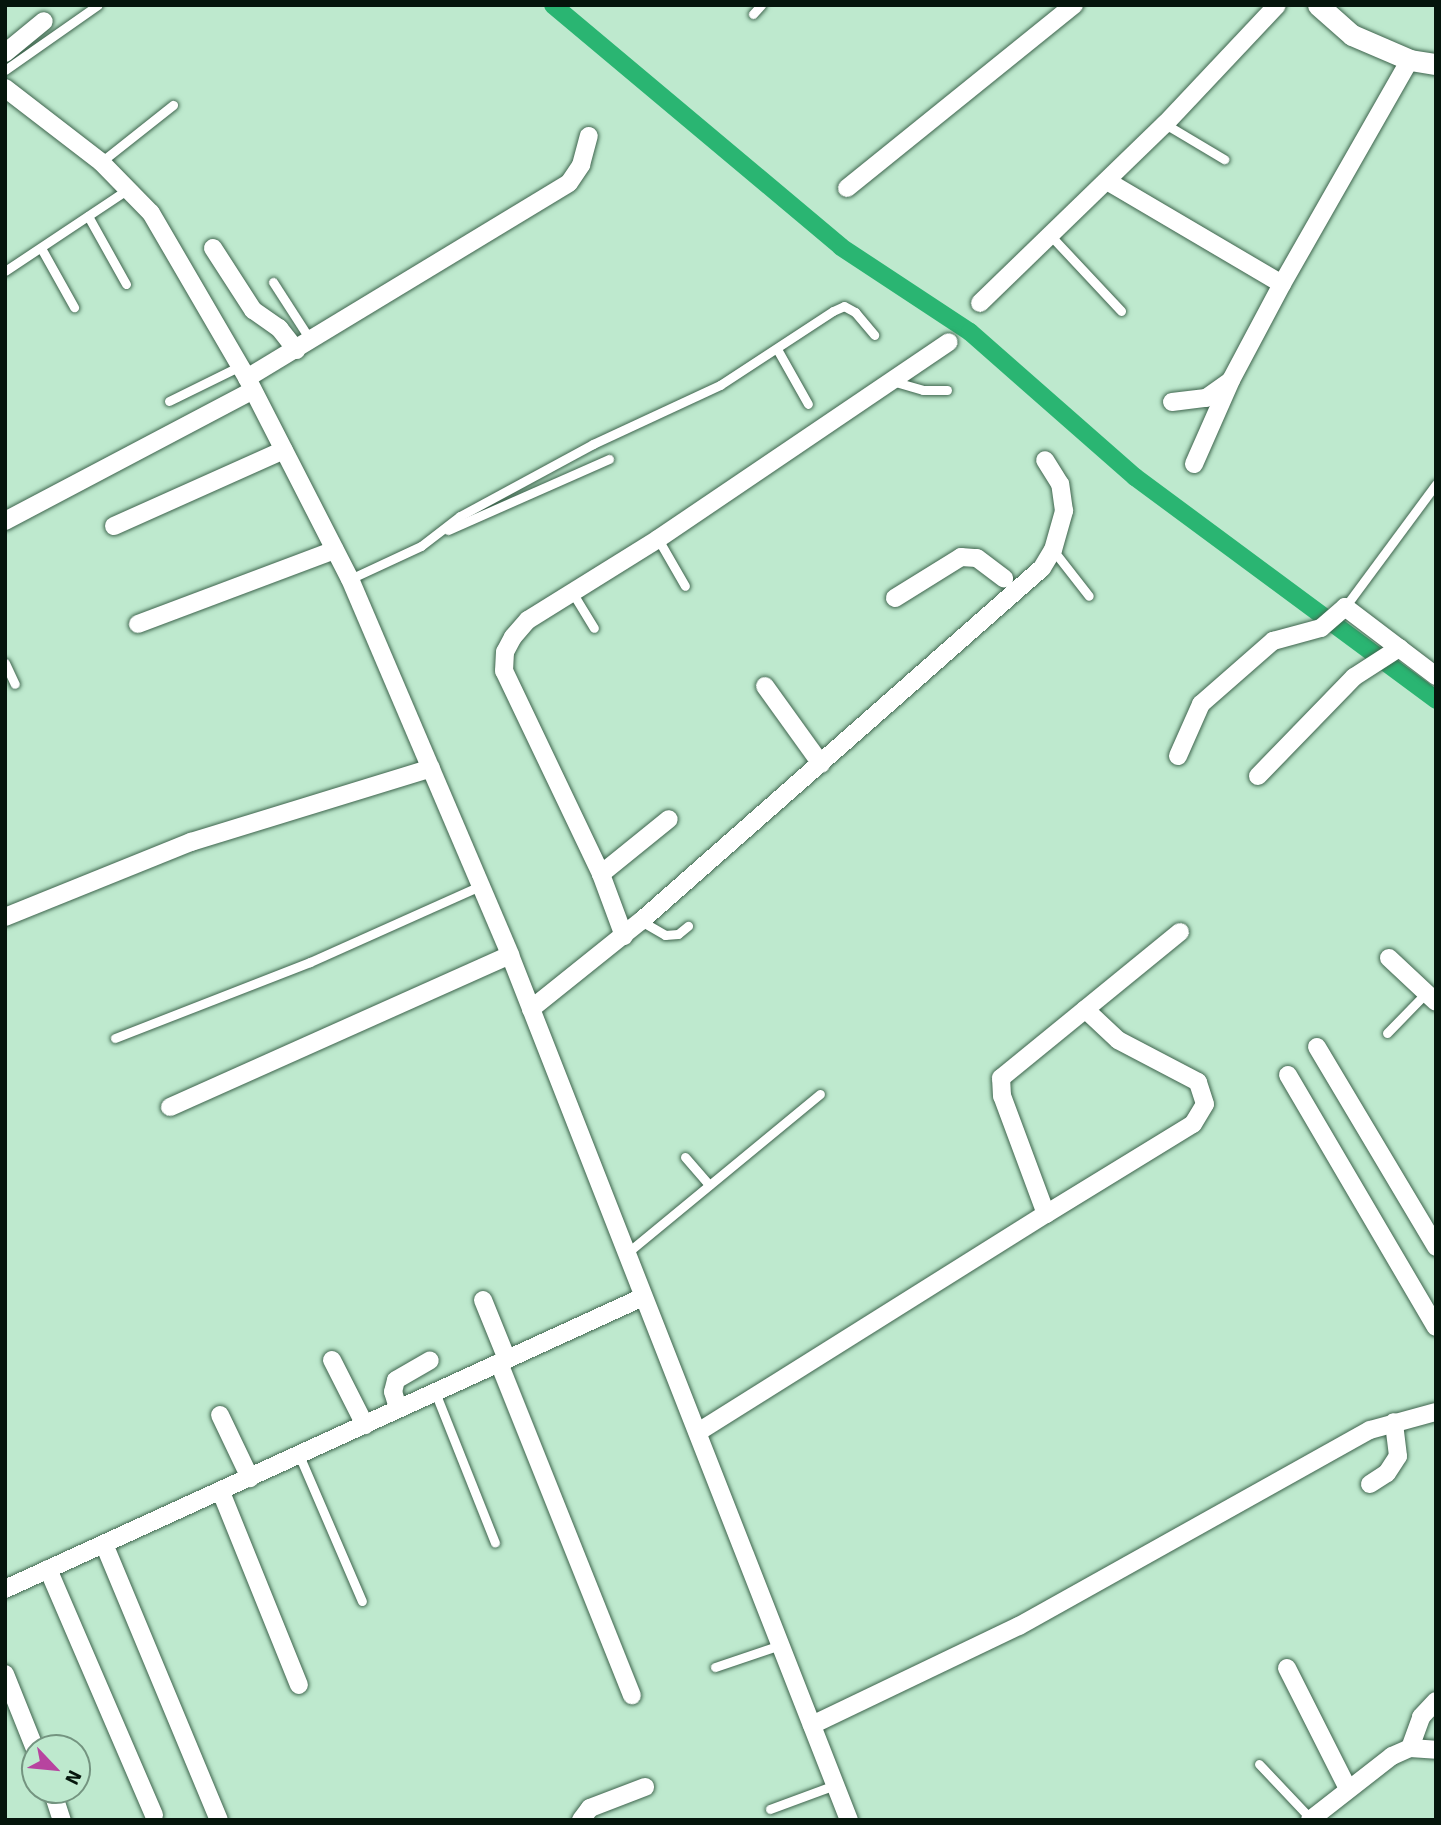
<!DOCTYPE html>
<html>
<head>
<meta charset="utf-8">
<style>
  body { margin:0 }
  #map { position:relative; width:1441px; height:1825px; overflow:hidden; background:#bee9ce; font-family:Signika,sans-serif }
  div>[style] { position:absolute }
  [style*='--x'] { left:calc(var(--x)*1px); top:calc(var(--y)*1px); width:calc(var(--w)*1px); rotate:calc(var(--a)*1deg) }
  .canal>* { height:18px; margin:-9px; padding:0 9px; transform-origin:9px; border-radius:9px; background:#2ab572 }
  .roads { filter:drop-shadow(0 0 2px #3e644d) drop-shadow(0 0 2px #3e644d) }
  .service>* { height:9px; margin:-4.5px; padding:0 4.5px; transform-origin:4.5px; border-radius:4.5px; background:#fff }
  .minor>* { height:18px; margin:-9px; padding:0 9px; transform-origin:9px; border-radius:9px; background:#fff }
  .tertiary>* { height:21px; margin:-10.5px; padding:0 10.5px; transform-origin:10.5px; border-radius:10.5px; background:#fff }
  span { translate:-50% -50%; white-space:nowrap; text-align:center; line-height:1.15; -webkit-text-stroke:6px #bee9ce; paint-order:stroke }
  .frame { position:absolute; inset:0; border:7px solid #05150c; pointer-events:none }
  .north { position:absolute; left:21px; top:1734px; width:70px; height:70px; box-sizing:border-box; background:#bee9ce; border:2px solid #749480; border-radius:50%; rotate:116deg; font-size:19px; font-weight:700; line-height:28px; text-align:center; color:#05150c }
  .north::after { content:''; display:block; margin:auto; width:24px; height:32px; background:#b7449f; clip-path:polygon(50% 0,100% 100%,50% 72%,0 100%) }
</style>
</head>
<body>
<div id="map">
  <div class="canal">
    <div style="--x:553;--y:5;--w:376;--a:40"></div>
    <div style="--x:841;--y:247;--w:154;--a:33.4"></div>
    <div style="--x:970;--y:332;--w:220;--a:41.3"></div>
    <div style="--x:1135;--y:477;--w:375;--a:36.5"></div>
  </div>
  <div class="roads">
    <div class="service">
      <div style="--x:753;--y:14;--w:12;--a:-48"></div>
      <div style="--x:5;--y:70;--w:113;--a:-35"></div>
      <div style="--x:1165;--y:124;--w:69;--a:30.7"></div>
      <div style="--x:101;--y:162;--w:92;--a:-38.4"></div>
      <div style="--x:88;--y:216;--w:78;--a:60.8"></div>
      <div style="--x:1050;--y:235;--w:104;--a:46.9"></div>
      <div style="--x:41;--y:248;--w:68;--a:60.8"></div>
      <div style="--x:5;--y:271;--w:148;--a:-33.7"></div>
      <div style="--x:273;--y:282;--w:70;--a:57.2"></div>
      <div style="--x:777;--y:349;--w:63;--a:60.6"></div>
      <div style="--x:892;--y:381;--w:32;--a:16"></div>
      <div style="--x:923;--y:390;--w:24;--a:0"></div>
      <div style="--x:169;--y:401;--w:79;--a:-26.2"></div>
      <div style="--x:448;--y:530;--w:176;--a:-23.8"></div>
      <div style="--x:658;--y:539;--w:54;--a:60.1"></div>
      <div style="--x:1053;--y:550;--w:58;--a:52"></div>
      <div style="--x:350;--y:579;--w:78;--a:-24.9"></div>
      <div style="--x:421;--y:546;--w:49;--a:-37.6"></div>
      <div style="--x:460;--y:516;--w:151;--a:-28.4"></div>
      <div style="--x:593;--y:444;--w:140;--a:-24.9"></div>
      <div style="--x:720;--y:385;--w:135;--a:-33.2"></div>
      <div style="--x:833;--y:311;--w:12;--a:-24"></div>
      <div style="--x:844;--y:306;--w:13;--a:29"></div>
      <div style="--x:855;--y:312;--w:30;--a:50"></div>
      <div style="--x:572;--y:592;--w:42;--a:58.6"></div>
      <div style="--x:1345;--y:607;--w:153;--a:-53.5"></div>
      <div style="--x:5;--y:663;--w:23;--a:65"></div>
      <div style="--x:641;--y:921;--w:28;--a:30"></div>
      <div style="--x:665;--y:935;--w:13;--a:-4"></div>
      <div style="--x:678;--y:934;--w:13;--a:-39"></div>
      <div style="--x:1387;--y:1033;--w:56;--a:-45.7"></div>
      <div style="--x:115;--y:1038;--w:209;--a:-21.3"></div>
      <div style="--x:310;--y:962;--w:188;--a:-24.1"></div>
      <div style="--x:685;--y:1157;--w:37;--a:49"></div>
      <div style="--x:627;--y:1253;--w:250;--a:-39.5"></div>
      <div style="--x:435;--y:1392;--w:162;--a:68.3"></div>
      <div style="--x:299;--y:1455;--w:159;--a:66.7"></div>
      <div style="--x:715;--y:1667;--w:69;--a:-18.7"></div>
      <div style="--x:1259;--y:1764;--w:76;--a:46.6"></div>
      <div style="--x:770;--y:1809;--w:69;--a:-20.3"></div>
    </div>
    <div class="minor">
      <div style="--x:5;--y:53;--w:50;--a:-39.4"></div>
      <div style="--x:5;--y:88;--w:121;--a:37.6"></div>
      <div style="--x:101;--y:162;--w:71;--a:45.6"></div>
      <div style="--x:151;--y:213;--w:191;--a:59.8"></div>
      <div style="--x:247;--y:378;--w:226;--a:62.9"></div>
      <div style="--x:350;--y:579;--w:409;--a:66.9"></div>
      <div style="--x:510;--y:955;--w:929;--a:68.6"></div>
      <div style="--x:1107;--y:181;--w:203;--a:30.5"></div>
      <div style="--x:847;--y:188;--w:292;--a:-38.9"></div>
      <div style="--x:213;--y:248;--w:74;--a:57.2"></div>
      <div style="--x:253;--y:310;--w:32;--a:35"></div>
      <div style="--x:279;--y:328;--w:28;--a:52"></div>
      <div style="--x:980;--y:303;--w:257;--a:-44.1"></div>
      <div style="--x:1165;--y:124;--w:163;--a:-46.7"></div>
      <div style="--x:247;--y:378;--w:376;--a:-31.2"></div>
      <div style="--x:569;--y:183;--w:22;--a:-56"></div>
      <div style="--x:581;--y:165;--w:30;--a:-75"></div>
      <div style="--x:1172;--y:402;--w:34;--a:-7"></div>
      <div style="--x:1206;--y:398;--w:28;--a:-35"></div>
      <div style="--x:1194;--y:464;--w:92;--a:-66.2"></div>
      <div style="--x:1231;--y:380;--w:109;--a:-62"></div>
      <div style="--x:1282;--y:284;--w:258;--a:-60.3"></div>
      <div style="--x:5;--y:521;--w:280;--a:-27.8"></div>
      <div style="--x:114;--y:526;--w:186;--a:-24.1"></div>
      <div style="--x:895;--y:598;--w:78;--a:-31.8"></div>
      <div style="--x:961;--y:557;--w:16;--a:4"></div>
      <div style="--x:977;--y:558;--w:34;--a:37"></div>
      <div style="--x:138;--y:624;--w:210;--a:-20.6"></div>
      <div style="--x:765;--y:686;--w:96;--a:54.3"></div>
      <div style="--x:1178;--y:756;--w:57;--a:-66.1"></div>
      <div style="--x:1201;--y:704;--w:96;--a:-41.2"></div>
      <div style="--x:1273;--y:641;--w:50;--a:-15.2"></div>
      <div style="--x:1321;--y:628;--w:32;--a:-41"></div>
      <div style="--x:1345;--y:607;--w:114;--a:37.2"></div>
      <div style="--x:1258;--y:776;--w:138;--a:-45.9"></div>
      <div style="--x:1354;--y:677;--w:54;--a:-32.8"></div>
      <div style="--x:601;--y:874;--w:87;--a:-39"></div>
      <div style="--x:5;--y:917;--w:201;--a:-22"></div>
      <div style="--x:191;--y:842;--w:251;--a:-17.1"></div>
      <div style="--x:624;--y:936;--w:66;--a:-110.4"></div>
      <div style="--x:601;--y:874;--w:225;--a:-115.5"></div>
      <div style="--x:504;--y:671;--w:19;--a:-87"></div>
      <div style="--x:505;--y:652;--w:17;--a:-62"></div>
      <div style="--x:513;--y:637;--w:23;--a:-49"></div>
      <div style="--x:528;--y:620;--w:153;--a:-31.9"></div>
      <div style="--x:658;--y:539;--w:351;--a:-34.1"></div>
      <div style="--x:1389;--y:958;--w:64;--a:43.1"></div>
      <div style="--x:531;--y:1009;--w:141;--a:-38.7"></div>
      <div style="--x:641;--y:921;--w:534;--a:-41.36"></div>
      <div style="--x:1042;--y:568;--w:21;--a:-59"></div>
      <div style="--x:1053;--y:550;--w:41;--a:-74.2"></div>
      <div style="--x:1064;--y:511;--w:27;--a:-98"></div>
      <div style="--x:1060;--y:484;--w:28;--a:-122"></div>
      <div style="--x:1317;--y:1047;--w:233;--a:59.2"></div>
      <div style="--x:1288;--y:1075;--w:292;--a:59.6"></div>
      <div style="--x:170;--y:1107;--w:372;--a:-24.1"></div>
      <div style="--x:1046;--y:1214;--w:172;--a:-31.5"></div>
      <div style="--x:1193;--y:1124;--w:23;--a:-59"></div>
      <div style="--x:1205;--y:1104;--w:23;--a:-108"></div>
      <div style="--x:1198;--y:1082;--w:90;--a:-152.3"></div>
      <div style="--x:1118;--y:1040;--w:45;--a:-136.8"></div>
      <div style="--x:483;--y:1300;--w:64;--a:67.9"></div>
      <div style="--x:332;--y:1360;--w:73;--a:63.1"></div>
      <div style="--x:499;--y:1363;--w:358;--a:68.2"></div>
      <div style="--x:398;--y:1408;--w:17;--a:-107"></div>
      <div style="--x:393;--y:1392;--w:12;--a:-76"></div>
      <div style="--x:396;--y:1380;--w:39;--a:-30"></div>
      <div style="--x:220;--y:1415;--w:70;--a:64.5"></div>
      <div style="--x:698;--y:1432;--w:411;--a:-32.1"></div>
      <div style="--x:1046;--y:1214;--w:126;--a:-110.4"></div>
      <div style="--x:1002;--y:1096;--w:18;--a:-93"></div>
      <div style="--x:1001;--y:1078;--w:231;--a:-39.2"></div>
      <div style="--x:1370;--y:1484;--w:20;--a:-33"></div>
      <div style="--x:1387;--y:1473;--w:20;--a:-57"></div>
      <div style="--x:1398;--y:1456;--w:34;--a:-97"></div>
      <div style="--x:221;--y:1492;--w:208;--a:68"></div>
      <div style="--x:104;--y:1544;--w:299;--a:67.4"></div>
      <div style="--x:48;--y:1569;--w:268;--a:66.7"></div>
      <div style="--x:5;--y:1589;--w:702;--a:-24.59"></div>
      <div style="--x:1287;--y:1668;--w:133;--a:63.2"></div>
      <div style="--x:5;--y:1674;--w:81;--a:68.2"></div>
      <div style="--x:812;--y:1725;--w:229;--a:-25.6"></div>
      <div style="--x:1019;--y:1626;--w:402;--a:-29.2"></div>
      <div style="--x:1370;--y:1430;--w:68;--a:-15.3"></div>
      <div style="--x:1410;--y:1748;--w:33;--a:-70"></div>
      <div style="--x:1421;--y:1717;--w:22;--a:-47"></div>
      <div style="--x:52;--y:1790;--w:32;--a:72"></div>
      <div style="--x:581;--y:1820;--w:15;--a:-53"></div>
      <div style="--x:590;--y:1808;--w:59;--a:-20.9"></div>
      <div style="--x:1310;--y:1820;--w:104;--a:-38"></div>
      <div style="--x:1392;--y:1756;--w:20;--a:-24"></div>
      <div style="--x:1410;--y:1748;--w:26;--a:4"></div>
    </div>
    <div class="tertiary">
      <div style="--x:1318;--y:5;--w:45;--a:41.4"></div>
      <div style="--x:1352;--y:35;--w:63;--a:23.3"></div>
      <div style="--x:1410;--y:60;--w:26;--a:9"></div>
    </div>
  </div>
  <div class="frame"></div>
  <div class="north">N</div>
</div>
</body>
</html>
